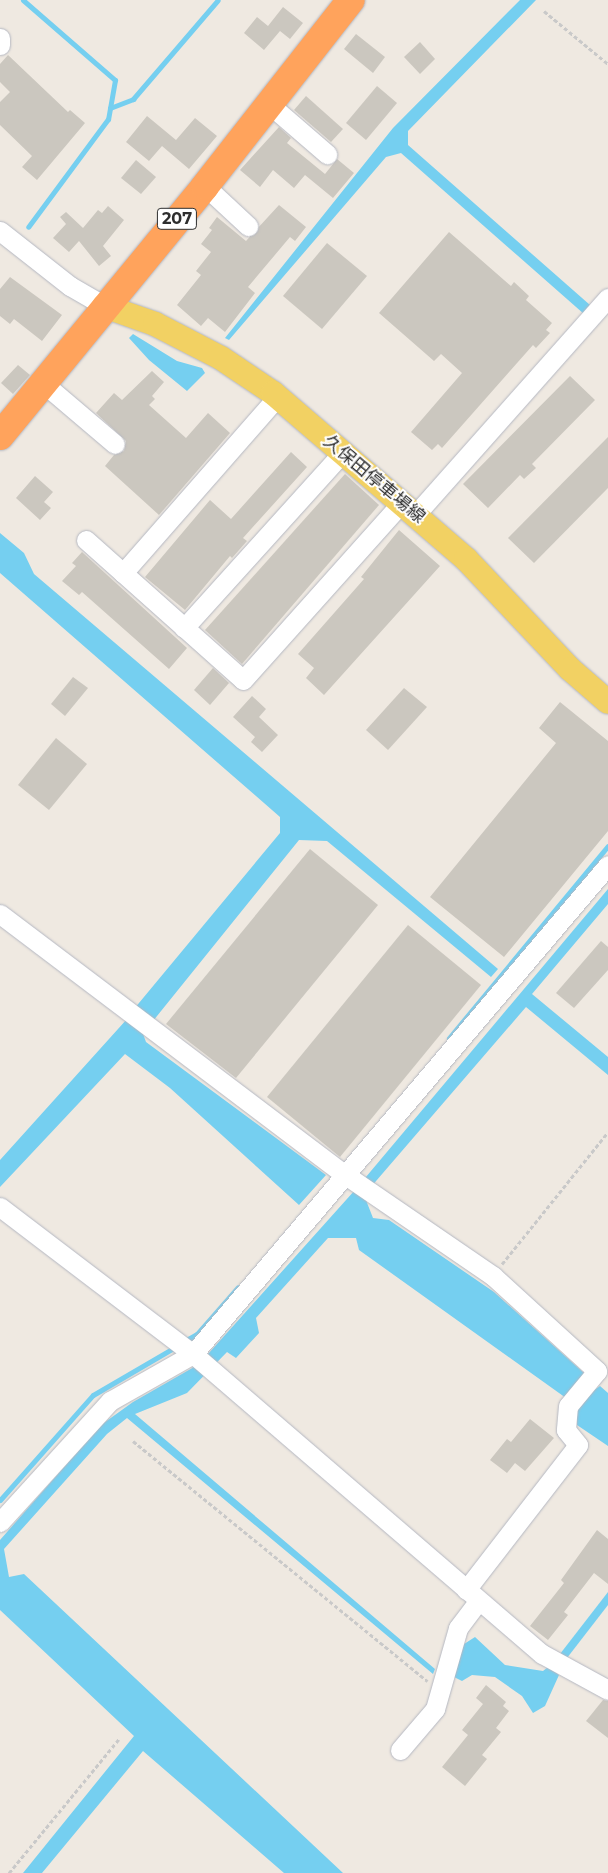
<!DOCTYPE html>
<html>
<head>
<meta charset="utf-8">
<style>
  body { margin:0 }
  #map { position:relative; width:608px; height:1873px; overflow:hidden; background:#efe9e1; font-family:Montserrat,"Noto Sans JP",sans-serif }
  div>[style] { position:absolute }
  [style*='--x'] { left:calc(var(--x)*1px); top:calc(var(--y)*1px); width:calc(var(--w)*1px); rotate:calc(var(--a)*1deg) }
  .water>* { inset:0; background:#75cff0 }
  .stream>* { height:5px; margin:-2.5px; padding:0 2.5px; transform-origin:2.5px; border-radius:2.5px; background:#75cff0 }
  .building>* { inset:0; background:#cbc7bf }
  .path>* { height:3px; margin-top:-1.5px; transform-origin:0; background:repeating-linear-gradient(90deg,#c9c9c9 0 4px,transparent 0 6.5px) }
  .roads { filter:drop-shadow(0 0 1px #b4b7c1) drop-shadow(0 0 1px #b4b7c1) }
  .minor>* { height:19px; margin:-9.5px; padding:0 9.5px; transform-origin:9.5px; border-radius:9.5px; background:#fff }
  .major>* { height:24px; margin:-12px; padding:0 12px; transform-origin:12px; border-radius:12px; background:#f2d163 }
  .highway>* { height:28px; margin:-14px; padding:0 14px; transform-origin:14px; border-radius:14px; background:#ffa35c }
  span { translate:-50% -50%; white-space:nowrap; text-align:center; line-height:1.15; -webkit-text-stroke:4px #fff; paint-order:stroke }
  .shield-label span { padding:1px 4px; background:#fff; border:1px solid; border-radius:4px; -webkit-text-stroke-width:0 }
  .shield-label { font-size:16px; color:#2e2e2e; font-weight:700 }
  .street-label { font-size:18px; color:#2e2e2e }
</style>
</head>
<body>
<div id="map">
  <div class="water">
    <div style="clip-path:polygon(520px 0,536px 0,408px 131px,408px 145px,590px 305px,584px 314px,401px 153px,386px 157px,229px 340px,225px 338px,393px 128px)"></div>
    <div style="clip-path:polygon(133px 334px,177px 361px,202px 368px,205px 373px,187px 391px,149px 360px,129px 338px)"></div>
    <div style="clip-path:polygon(0 533px,24px 553px,34px 574px,498px 969px,491px 977px,327px 841px,299px 840px,153px 1021px,134px 1009px,280px 833px,280px 817px,0 573px)"></div>
    <div style="clip-path:polygon(608px 889px,608px 904px,532px 994px,608px 1057px,608px 1075px,526px 1007px,364px 1195px,373px 1218px,389px 1220px,494px 1292px,585px 1374px,590px 1393px,600px 1386px,608px 1393px,608px 1446px,577px 1425px,576px 1407px,566px 1398px,359px 1250px,356px 1238px,328px 1238px,256px 1318px,259px 1333px,236px 1358px,227px 1352px,187px 1393px,135px 1414px,435px 1669px,433px 1674px,127px 1418px,107px 1434px,4px 1549px,9px 1577px,24px 1574px,343px 1873px,284px 1873px,143px 1751px,42px 1873px,23px 1873px,134px 1736px,0 1610px,0 1540px,101px 1425px,133px 1402px,194px 1367px,200px 1372px,212px 1358px,208px 1354px,355px 1190px)"></div>
    <div style="clip-path:polygon(127px 1019px,142px 1031px,146px 1042px,326px 1175px,299px 1205px,170px 1088px,125px 1054px,0 1187px,0 1160px)"></div>
    <div style="clip-path:polygon(608px 1592px,608px 1605px,567px 1658px,560px 1654px)"></div>
    <div style="clip-path:polygon(475px 1637px,505px 1665px,543px 1671px,548px 1667px,559px 1675px,545px 1706px,533px 1713px,522px 1696px,495px 1677px,472px 1675px,462px 1681px,452px 1676px,461px 1646px)"></div>
  </div>
  <div class="stream">
    <div style="--x:23;--y:0;--w:122;--a:41"></div>
    <div style="--x:115;--y:80;--w:40;--a:100"></div>
    <div style="--x:108;--y:119;--w:134;--a:126.5"></div>
    <div style="--x:110;--y:108;--w:25;--a:-21"></div>
    <div style="--x:133;--y:99;--w:130;--a:-49.4"></div>
    <div style="--x:449;--y:1038;--w:249;--a:-50.4"></div>
    <div style="--x:183;--y:1342;--w:16;--a:-30"></div>
    <div style="--x:197;--y:1334;--w:62;--a:-48.9"></div>
    <div style="--x:0;--y:1500;--w:140;--a:-48.5"></div>
    <div style="--x:93;--y:1395;--w:95;--a:-30.3"></div>
  </div>
  <div class="building">
    <div style="clip-path:polygon(283px 7px,303px 23px,290px 39px,280px 31px,264px 50px,244px 33px,257px 17px,268px 26px)"></div>
    <div style="clip-path:polygon(356px 34px,385px 57px,373px 73px,344px 49px)"></div>
    <div style="clip-path:polygon(420px 42px,435px 59px,420px 74px,404px 57px)"></div>
    <div style="clip-path:polygon(8px 55px,68px 112px,70px 110px,85px 123px,37px 180px,22px 167px,32px 156px,0 125px,0 102px,10px 92px,0 82px,0 64px)"></div>
    <div style="clip-path:polygon(377px 86px,397px 103px,366px 140px,346px 123px)"></div>
    <div style="clip-path:polygon(306px 96px,343px 129px,331px 142px,294px 110px)"></div>
    <div style="clip-path:polygon(147px 116px,176px 140px,195px 118px,217px 136px,189px 169px,162px 146px,149px 161px,126px 142px)"></div>
    <div style="clip-path:polygon(279px 127px,291px 138px,287px 143px,325px 174px,337px 159px,354px 173px,333px 198px,305px 175px,294px 188px,273px 170px,260px 187px,240px 170px)"></div>
    <div style="clip-path:polygon(136px 160px,156px 177px,141px 194px,121px 178px)"></div>
    <div style="clip-path:polygon(279px 205px,306px 227px,295px 241px,290px 237px,248px 287px,255px 293px,225px 332px,208px 318px,201px 326px,177px 305px,201px 275px,196px 271px,211px 252px,201px 244px,212px 230px,209px 228px,217px 217px,246px 241px)"></div>
    <div style="clip-path:polygon(108px 206px,124px 220px,103px 246px,111px 256px,99px 266px,79px 241px,69px 252px,53px 238px,66px 224px,60px 217px,66px 212px,83px 228px,98px 210px,102px 213px)"></div>
    <div style="clip-path:polygon(449px 232px,511px 286px,514px 282px,529px 296px,526px 300px,552px 323px,546px 330px,550px 333px,536px 348px,533px 345px,442px 448px,438px 444px,432px 450px,411px 432px,462px 373px,441px 354px,434px 361px,379px 313px)"></div>
    <div style="clip-path:polygon(327px 243px,367px 276px,322px 329px,283px 296px)"></div>
    <div style="clip-path:polygon(10px 277px,62px 315px,42px 341px,14px 319px,10px 324px,0 316px,0 289px)"></div>
    <div style="clip-path:polygon(18px 365px,30px 375px,13px 394px,1px 383px)"></div>
    <div style="clip-path:polygon(152px 371px,164px 382px,152px 396px,155px 399px,149px 405px,186px 438px,208px 413px,230px 433px,159px 515px,105px 466px,114px 455px,124px 451px,126px 441px,96px 413px,114px 393px,122px 400px)"></div>
    <div style="clip-path:polygon(570px 376px,595px 400px,532px 464px,536px 468px,524px 479px,520px 475px,488px 508px,463px 484px)"></div>
    <div style="clip-path:polygon(608px 437px,608px 488px,534px 563px,508px 538px)"></div>
    <div style="clip-path:polygon(291px 452px,307px 467px,243px 538px,247px 541px,232px 558px,230px 556px,185px 610px,145px 577px,210px 500px,231px 519px)"></div>
    <div style="clip-path:polygon(345px 474px,379px 505px,242px 664px,205px 630px)"></div>
    <div style="clip-path:polygon(35px 476px,53px 492px,44px 502px,51px 508px,40px 520px,16px 498px)"></div>
    <div style="clip-path:polygon(399px 530px,440px 566px,324px 695px,306px 678px,314px 668px,298px 654px,364px 579px,361px 577px)"></div>
    <div style="clip-path:polygon(82px 552px,187px 648px,169px 669px,82px 592px,79px 595px,62px 581px,76px 566px,72px 563px)"></div>
    <div style="clip-path:polygon(213px 668px,229px 683px,210px 705px,194px 690px)"></div>
    <div style="clip-path:polygon(73px 677px,88px 688px,65px 716px,51px 704px)"></div>
    <div style="clip-path:polygon(404px 688px,427px 707px,388px 750px,366px 730px)"></div>
    <div style="clip-path:polygon(252px 696px,266px 709px,259px 717px,278px 735px,262px 752px,251px 742px,255px 737px,233px 717px)"></div>
    <div style="clip-path:polygon(560px 702px,608px 741px,608px 831px,504px 957px,430px 897px,556px 743px,539px 728px)"></div>
    <div style="clip-path:polygon(56px 738px,87px 764px,49px 810px,18px 785px)"></div>
    <div style="clip-path:polygon(310px 849px,378px 905px,236px 1078px,166px 1024px)"></div>
    <div style="clip-path:polygon(408px 925px,481px 985px,340px 1157px,267px 1097px)"></div>
    <div style="clip-path:polygon(601px 941px,608px 947px,608px 970px,574px 1008px,556px 993px)"></div>
    <div style="clip-path:polygon(530px 1419px,554px 1438px,525px 1471px,515px 1463px,507px 1473px,490px 1460px,507px 1439px,511px 1442px)"></div>
    <div style="clip-path:polygon(597px 1530px,608px 1539px,608px 1584px,594px 1573px,564px 1612px,568px 1615px,548px 1640px,530px 1626px,564px 1583px,561px 1580px)"></div>
    <div style="clip-path:polygon(486px 1685px,506px 1702px,503px 1706px,509px 1711px,496px 1728px,501px 1732px,482px 1755px,487px 1759px,465px 1786px,442px 1767px,468px 1735px,462px 1730px,483px 1704px,476px 1698px)"></div>
    <div style="clip-path:polygon(603px 1700px,608px 1701px,608px 1738px,586px 1721px)"></div>
  </div>
  <div class="path">
    <div style="--x:544;--y:11;--w:83;--a:39.6"></div>
    <div style="--x:502;--y:1264;--w:169;--a:-51.2"></div>
    <div style="--x:133;--y:1441;--w:380;--a:39.2"></div>
    <div style="--x:9;--y:1873;--w:173;--a:-50.6"></div>
  </div>
  <div class="roads">
    <div class="minor">
      <div style="--x:0;--y:38;--w:7;--a:90"></div>
      <div style="--x:269;--y:104;--w:77;--a:40.8"></div>
      <div style="--x:205;--y:186;--w:59;--a:42.9"></div>
      <div style="--x:0;--y:231;--w:89;--a:38.2"></div>
      <div style="--x:70;--y:286;--w:39;--a:30"></div>
      <div style="--x:43;--y:383;--w:94;--a:40.3"></div>
      <div style="--x:416;--y:514;--w:289;--a:-48.4"></div>
      <div style="--x:86;--y:540;--w:210;--a:41.7"></div>
      <div style="--x:243;--y:680;--w:239;--a:-48.2"></div>
      <div style="--x:123;--y:573;--w:234;--a:-48.8"></div>
      <div style="--x:184;--y:628;--w:237;--a:-47.9"></div>
      <div style="--x:0;--y:914;--w:435;--a:37.1"></div>
      <div style="--x:347;--y:1176;--w:177;--a:34.4"></div>
      <div style="--x:493;--y:1276;--w:141;--a:42.4"></div>
      <div style="--x:597;--y:1371;--w:45;--a:129.6"></div>
      <div style="--x:568;--y:1406;--w:24;--a:95"></div>
      <div style="--x:566;--y:1430;--w:19;--a:51"></div>
      <div style="--x:578;--y:1445;--w:183;--a:127.7"></div>
      <div style="--x:0;--y:1207;--w:243;--a:37.3"></div>
      <div style="--x:193;--y:1354;--w:460;--a:40.7"></div>
      <div style="--x:542;--y:1654;--w:75;--a:28.6"></div>
      <div style="--x:0;--y:1522;--w:164;--a:-47.7"></div>
      <div style="--x:110;--y:1401;--w:95;--a:-29.5"></div>
      <div style="--x:193;--y:1354;--w:641;--a:-49.68"></div>
      <div style="--x:400;--y:1750;--w:54;--a:-49.5"></div>
      <div style="--x:435;--y:1709;--w:84;--a:-74.1"></div>
      <div style="--x:458;--y:1628;--w:34;--a:-53"></div>
    </div>
    <div class="major">
      <div style="--x:104;--y:306;--w:54;--a:19.4"></div>
      <div style="--x:155;--y:324;--w:74;--a:27.3"></div>
      <div style="--x:221;--y:358;--w:63;--a:33.9"></div>
      <div style="--x:273;--y:393;--w:255;--a:40.7"></div>
      <div style="--x:466;--y:559;--w:151;--a:46.6"></div>
      <div style="--x:570;--y:669;--w:50;--a:41"></div>
    </div>
    <div class="highway">
      <div style="--x:0;--y:436;--w:323;--a:-50.6"></div>
      <div style="--x:205;--y:186;--w:236;--a:-51.9"></div>
    </div>
  </div>
  <div class="shield-label">
    <span style="left:177px;top:219px">207</span>
  </div>
  <div class="street-label">
    <span style="left:374px;top:479px;rotate:40deg">久保田停車場線</span>
  </div>
</div>
</body>
</html>
